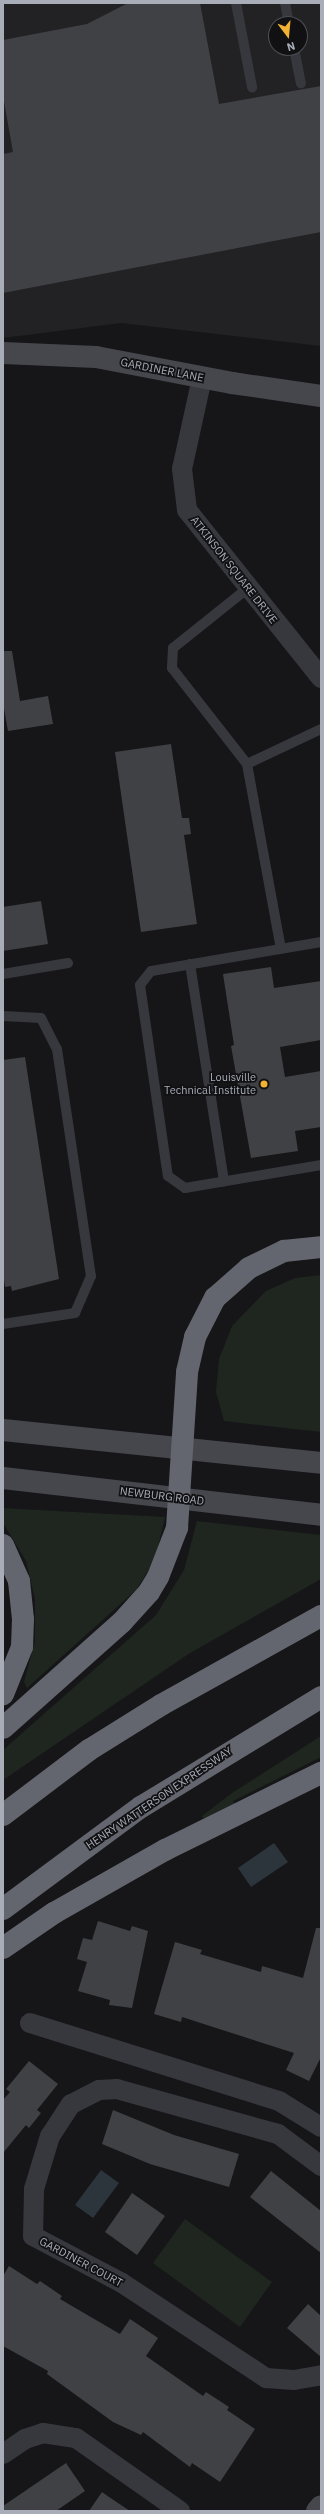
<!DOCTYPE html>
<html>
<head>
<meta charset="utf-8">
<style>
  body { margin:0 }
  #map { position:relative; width:324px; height:2514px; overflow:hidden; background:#161618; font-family:"IBM Plex Sans",sans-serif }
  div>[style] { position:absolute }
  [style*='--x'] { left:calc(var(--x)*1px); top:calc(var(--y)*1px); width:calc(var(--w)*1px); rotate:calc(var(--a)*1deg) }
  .built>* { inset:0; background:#222225 }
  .green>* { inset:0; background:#1e261f }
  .water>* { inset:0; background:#2c353c }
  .building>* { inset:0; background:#404145 }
  .lane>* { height:10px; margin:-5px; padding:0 5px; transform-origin:5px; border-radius:5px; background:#37383d }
  .street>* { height:20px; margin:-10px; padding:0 10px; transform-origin:10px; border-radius:10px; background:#37383d }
  .secondary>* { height:22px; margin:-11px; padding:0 11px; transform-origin:11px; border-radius:11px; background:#45474d }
  .highway>* { height:22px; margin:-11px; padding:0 11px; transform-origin:11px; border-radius:11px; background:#63666e }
  .dots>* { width:11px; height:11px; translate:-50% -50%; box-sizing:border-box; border:2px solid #111113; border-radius:50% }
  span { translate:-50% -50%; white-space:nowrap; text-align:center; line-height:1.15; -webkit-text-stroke:3.5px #111113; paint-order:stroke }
  .street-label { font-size:11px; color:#a8adb8 }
  .poi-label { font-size:11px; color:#a8adb8 }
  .right { translate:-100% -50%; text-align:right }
  .frame { position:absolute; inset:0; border:4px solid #a8adb8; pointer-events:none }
  .north { position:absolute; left:268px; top:16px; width:40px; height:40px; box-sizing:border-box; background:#111113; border:1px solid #4d4f55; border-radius:50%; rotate:164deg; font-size:11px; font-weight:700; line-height:16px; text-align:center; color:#a8adb8 }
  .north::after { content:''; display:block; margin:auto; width:14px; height:18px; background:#f2b134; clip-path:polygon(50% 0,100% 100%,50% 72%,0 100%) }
</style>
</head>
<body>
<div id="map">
  <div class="built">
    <div style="clip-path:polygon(evenodd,3px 3px,321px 3px,321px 346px,121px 323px,3px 338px,3px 3px,276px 24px,300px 24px,300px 48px,276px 48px,276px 24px)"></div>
  </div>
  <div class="green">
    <div style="clip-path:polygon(321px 1275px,321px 1432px,224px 1421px,216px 1392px,219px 1359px,232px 1326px,266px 1291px,295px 1278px)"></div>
    <div style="clip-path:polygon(3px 1508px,165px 1517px,155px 1560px,136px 1590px,27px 1688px,24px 1682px,35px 1641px,35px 1599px,26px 1561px,3px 1523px)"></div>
    <div style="clip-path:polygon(197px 1521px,321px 1535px,321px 1579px,190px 1653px,3px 1780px,3px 1750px,156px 1615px,184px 1570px)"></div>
    <div style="clip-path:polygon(321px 1736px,321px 1757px,233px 1801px,235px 1805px,204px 1820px,202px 1816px,232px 1793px)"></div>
    <div style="clip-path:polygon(185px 2219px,272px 2282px,240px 2327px,153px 2263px)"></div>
  </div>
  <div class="water">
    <div style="clip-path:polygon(274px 1843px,288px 1862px,251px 1887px,238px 1868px)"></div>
    <div style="clip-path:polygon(101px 2170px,119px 2183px,93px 2218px,75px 2205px)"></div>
  </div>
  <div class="building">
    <div style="clip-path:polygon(128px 3px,200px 3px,219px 104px,321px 86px,321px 232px,3px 293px,3px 154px,13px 152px,3px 96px,3px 40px,87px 24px)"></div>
    <div style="clip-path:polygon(3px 651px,12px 651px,20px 701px,48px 696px,53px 724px,8px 731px,3px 703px)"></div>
    <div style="clip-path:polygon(171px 744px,182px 818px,189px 818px,191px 834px,184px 835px,197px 924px,141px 932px,115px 752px)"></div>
    <div style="clip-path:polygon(41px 901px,48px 944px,3px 951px,3px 907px)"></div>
    <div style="clip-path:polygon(271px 967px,274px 988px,321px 981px,321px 1040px,280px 1047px,285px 1077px,321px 1071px,321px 1127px,295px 1131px,298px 1151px,251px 1158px,231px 1046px,234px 1045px,223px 974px)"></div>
    <div style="clip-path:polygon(25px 1057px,59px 1279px,12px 1291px,11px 1286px,5px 1287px,3px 1272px,3px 1060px)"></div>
    <div style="clip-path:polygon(98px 1921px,130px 1931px,132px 1926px,148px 1931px,132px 2008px,109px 2005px,110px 2000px,78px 1991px,87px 1962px,77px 1959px,83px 1938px,92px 1940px)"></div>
    <div style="clip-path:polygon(316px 1928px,321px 1928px,321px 2057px,309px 2081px,286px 2070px,294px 2053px,182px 2017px,181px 2022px,154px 2014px,175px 1942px,202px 1950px,200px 1954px,261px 1972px,262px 1966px,303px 1978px)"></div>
    <div style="clip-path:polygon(29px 2061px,58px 2084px,37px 2110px,41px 2113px,29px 2128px,26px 2125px,3px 2153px,3px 2100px,10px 2092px,6px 2089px)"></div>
    <div style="clip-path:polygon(113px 2110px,174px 2135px,239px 2154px,229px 2187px,150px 2164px,102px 2144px)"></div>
    <div style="clip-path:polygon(271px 2171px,321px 2211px,321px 2253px,250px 2197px)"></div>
    <div style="clip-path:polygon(132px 2193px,165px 2216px,137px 2255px,105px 2232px)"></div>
    <div style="clip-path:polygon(9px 2266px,37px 2284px,40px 2281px,62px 2296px,60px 2299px,120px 2334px,130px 2319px,158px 2338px,146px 2356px,203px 2396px,206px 2392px,229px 2407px,227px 2410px,255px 2429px,220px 2482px,192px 2463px,190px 2467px,143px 2432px,141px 2435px,113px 2422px,47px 2374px,48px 2371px,3px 2346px,3px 2276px)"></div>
    <div style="clip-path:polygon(308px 2304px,321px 2316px,321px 2357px,287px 2328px)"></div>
    <div style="clip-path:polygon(66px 2463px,85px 2491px,56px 2511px,3px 2511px,3px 2506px)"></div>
    <div style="clip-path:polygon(102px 2492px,109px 2497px,130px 2511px,89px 2511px)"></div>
  </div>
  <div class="lane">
    <div style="--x:236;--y:3;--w:86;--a:79.2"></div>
    <div style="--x:285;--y:3;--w:21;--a:79"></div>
    <div style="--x:294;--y:48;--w:36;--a:79"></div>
    <div style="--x:248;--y:588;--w:96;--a:141.3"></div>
    <div style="--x:173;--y:648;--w:20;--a:93"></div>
    <div style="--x:172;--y:668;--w:122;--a:52"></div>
    <div style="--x:247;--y:764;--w:188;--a:79.6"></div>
    <div style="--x:247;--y:764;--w:82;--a:-25.3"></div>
    <div style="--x:321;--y:942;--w:172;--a:170.3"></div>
    <div style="--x:151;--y:971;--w:18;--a:128"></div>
    <div style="--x:140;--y:985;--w:193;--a:81.7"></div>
    <div style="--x:168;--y:1176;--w:21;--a:35"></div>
    <div style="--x:185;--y:1188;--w:138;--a:-9.6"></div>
    <div style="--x:190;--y:964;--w:220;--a:81.1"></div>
    <div style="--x:3;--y:974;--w:66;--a:-9.6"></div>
    <div style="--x:3;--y:1016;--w:38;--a:3"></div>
    <div style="--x:41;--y:1018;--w:35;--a:63"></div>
    <div style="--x:57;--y:1049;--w:230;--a:81.5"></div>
    <div style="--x:91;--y:1276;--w:40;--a:113.4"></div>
    <div style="--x:75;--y:1313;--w:73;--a:171.3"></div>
  </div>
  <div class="street">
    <div style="--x:202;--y:378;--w:93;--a:102.4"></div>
    <div style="--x:182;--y:469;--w:41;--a:83"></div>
    <div style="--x:187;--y:510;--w:215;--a:51.4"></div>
    <div style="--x:30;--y:2023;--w:261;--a:17.4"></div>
    <div style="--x:279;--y:2101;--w:49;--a:31.8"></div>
    <div style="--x:321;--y:2166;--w:54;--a:-143.3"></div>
    <div style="--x:278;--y:2134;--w:167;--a:-164.4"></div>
    <div style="--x:117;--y:2089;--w:18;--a:177"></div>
    <div style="--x:99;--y:2090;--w:31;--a:153"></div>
    <div style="--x:71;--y:2104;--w:38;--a:123"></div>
    <div style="--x:50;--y:2136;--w:55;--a:106.8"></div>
    <div style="--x:34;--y:2189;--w:47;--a:91.2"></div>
    <div style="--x:33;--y:2236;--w:101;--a:27.8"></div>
    <div style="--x:122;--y:2283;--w:173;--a:33.4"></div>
    <div style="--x:266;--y:2378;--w:28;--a:4"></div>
    <div style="--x:294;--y:2380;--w:27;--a:-10"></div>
    <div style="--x:3;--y:2454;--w:27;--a:-34"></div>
    <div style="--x:25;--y:2439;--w:19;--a:-18"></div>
    <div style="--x:43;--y:2433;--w:33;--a:9"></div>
    <div style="--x:76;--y:2438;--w:127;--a:35.1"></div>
  </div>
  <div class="secondary">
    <div style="--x:3;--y:353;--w:93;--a:2.5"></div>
    <div style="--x:96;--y:357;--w:138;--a:10.8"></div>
    <div style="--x:232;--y:383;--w:90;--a:8.3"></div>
    <div style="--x:3;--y:1430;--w:320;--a:5.9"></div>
    <div style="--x:3;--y:1478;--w:320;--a:6.6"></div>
    <div style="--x:317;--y:2511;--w:6;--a:-51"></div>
  </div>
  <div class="highway">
    <div style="--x:3;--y:1545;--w:39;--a:66"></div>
    <div style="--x:19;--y:1581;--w:38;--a:84"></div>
    <div style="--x:23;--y:1619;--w:28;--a:92"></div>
    <div style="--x:22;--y:1647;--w:51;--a:112"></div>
    <div style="--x:3;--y:1728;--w:159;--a:-41.7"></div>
    <div style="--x:122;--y:1622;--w:40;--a:-48"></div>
    <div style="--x:149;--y:1592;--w:17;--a:-59"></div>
    <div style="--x:158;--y:1577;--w:53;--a:-68.8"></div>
    <div style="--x:177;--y:1528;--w:156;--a:-86.3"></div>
    <div style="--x:187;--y:1372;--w:36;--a:-77"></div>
    <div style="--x:195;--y:1337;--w:44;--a:-62.9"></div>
    <div style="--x:215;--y:1298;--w:45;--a:-41.4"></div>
    <div style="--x:249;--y:1268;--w:39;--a:-26"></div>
    <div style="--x:284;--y:1251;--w:37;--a:-6"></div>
    <div style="--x:3;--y:1815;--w:108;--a:-37.1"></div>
    <div style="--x:89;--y:1750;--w:85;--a:-32"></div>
    <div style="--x:161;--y:1705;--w:183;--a:-29.1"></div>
    <div style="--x:3;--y:1909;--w:172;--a:-36.5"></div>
    <div style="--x:141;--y:1807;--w:211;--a:-31.4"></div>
    <div style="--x:3;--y:1948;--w:62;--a:-34.5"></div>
    <div style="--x:54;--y:1913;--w:128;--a:-29.6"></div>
    <div style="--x:165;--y:1850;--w:174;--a:-26.3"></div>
  </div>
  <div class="dots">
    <div style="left:264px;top:1084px;background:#f2b134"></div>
  </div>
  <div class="street-label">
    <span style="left:162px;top:370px;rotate:11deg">GARDINER LANE</span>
    <span style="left:234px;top:570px;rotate:52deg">ATKINSON SQUARE DRIVE</span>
    <span style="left:162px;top:1496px;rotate:7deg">NEWBURG ROAD</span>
    <span style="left:159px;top:1798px;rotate:-34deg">HENRY WATTERSON EXPRESSWAY</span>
    <span style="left:81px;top:2262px;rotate:28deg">GARDINER COURT</span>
  </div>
  <div class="poi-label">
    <span class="right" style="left:256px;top:1084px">Louisville<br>Technical Institute</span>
  </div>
  <div class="frame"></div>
  <div class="north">N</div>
</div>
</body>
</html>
